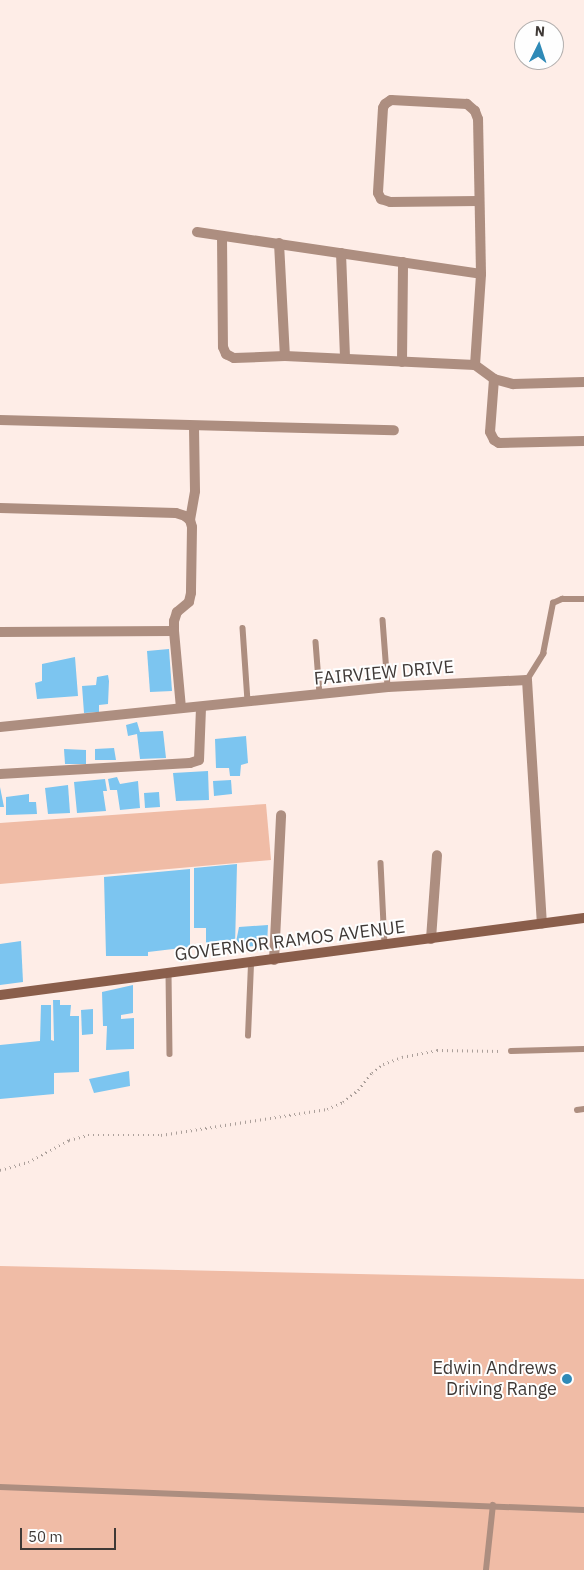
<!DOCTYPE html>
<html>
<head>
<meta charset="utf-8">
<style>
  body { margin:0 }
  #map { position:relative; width:584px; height:1570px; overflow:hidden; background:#feede7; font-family:"IBM Plex Sans",sans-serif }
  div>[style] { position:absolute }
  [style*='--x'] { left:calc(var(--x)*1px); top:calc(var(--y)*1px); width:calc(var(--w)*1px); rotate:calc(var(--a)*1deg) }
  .green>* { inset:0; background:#f0bca6 }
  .building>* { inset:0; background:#7cc5f0 }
  .path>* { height:2.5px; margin-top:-1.25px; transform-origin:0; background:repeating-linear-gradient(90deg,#aca09b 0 1px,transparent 0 5px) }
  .lane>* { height:5.5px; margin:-2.75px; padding:0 2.75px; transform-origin:2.75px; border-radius:2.75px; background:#ad8e80 }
  .street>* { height:10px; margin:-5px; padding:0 5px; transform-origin:5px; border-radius:5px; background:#ad8e80 }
  .secondary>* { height:10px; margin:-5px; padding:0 5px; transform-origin:5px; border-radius:5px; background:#8a5e4b }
  .dots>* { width:14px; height:14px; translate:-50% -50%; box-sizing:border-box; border:2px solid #fefefe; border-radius:50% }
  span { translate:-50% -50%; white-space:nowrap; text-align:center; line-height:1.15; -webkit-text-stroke:4px #fefefe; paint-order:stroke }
  .street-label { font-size:18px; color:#3f3936 }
  .poi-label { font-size:18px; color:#3f3936 }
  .right { translate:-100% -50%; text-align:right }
  .north { position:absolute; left:514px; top:20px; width:50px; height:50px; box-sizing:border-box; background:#fefefe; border:1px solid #b2afae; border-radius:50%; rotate:4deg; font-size:14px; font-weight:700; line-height:20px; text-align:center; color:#3f3936 }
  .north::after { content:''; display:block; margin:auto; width:18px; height:22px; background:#2f8ab7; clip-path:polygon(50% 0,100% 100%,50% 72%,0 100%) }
  .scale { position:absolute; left:20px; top:1528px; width:96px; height:22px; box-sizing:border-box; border:2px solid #3f3936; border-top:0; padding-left:6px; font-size:15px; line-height:18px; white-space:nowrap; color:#3f3936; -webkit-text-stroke:4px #fefefe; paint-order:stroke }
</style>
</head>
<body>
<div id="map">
  <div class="green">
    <div style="clip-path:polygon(266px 804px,271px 860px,0 884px,0 823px)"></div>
    <div style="clip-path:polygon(0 1266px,584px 1279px,584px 1570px,0 1570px)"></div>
  </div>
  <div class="building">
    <div style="clip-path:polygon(169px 649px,172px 691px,150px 692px,147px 651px)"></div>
    <div style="clip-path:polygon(75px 657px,78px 696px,37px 699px,35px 683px,42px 681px,42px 664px)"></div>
    <div style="clip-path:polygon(108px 675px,109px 681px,108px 704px,99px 705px,99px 712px,84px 713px,82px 686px,96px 685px,97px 677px)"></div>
    <div style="clip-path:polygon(137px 722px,140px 732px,163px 731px,166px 758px,140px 759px,137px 734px,128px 736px,126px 725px)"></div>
    <div style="clip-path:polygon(246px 736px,248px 763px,241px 765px,240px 776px,230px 776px,229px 768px,216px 768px,215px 739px)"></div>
    <div style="clip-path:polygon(114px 748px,116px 760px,95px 760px,95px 749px)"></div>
    <div style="clip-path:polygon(64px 749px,86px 750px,86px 764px,65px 764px)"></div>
    <div style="clip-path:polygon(208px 771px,209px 800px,176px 801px,173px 773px)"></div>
    <div style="clip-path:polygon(117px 777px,120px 784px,138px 781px,140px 808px,120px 810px,117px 790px,110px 790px,108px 779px)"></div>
    <div style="clip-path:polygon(105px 779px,107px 791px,103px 791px,106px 811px,77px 813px,74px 782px)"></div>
    <div style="clip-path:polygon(231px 780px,232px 794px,214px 796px,213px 781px)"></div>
    <div style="clip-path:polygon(68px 785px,70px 813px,48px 814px,45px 788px)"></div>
    <div style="clip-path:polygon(0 787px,4px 807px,0 807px)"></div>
    <div style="clip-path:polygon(159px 792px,160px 807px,145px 808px,144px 793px)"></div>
    <div style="clip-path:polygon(29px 794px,29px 802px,36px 802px,37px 814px,6px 815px,6px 797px)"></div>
    <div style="clip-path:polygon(237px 864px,235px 947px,239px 927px,268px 925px,267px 945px,206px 950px,206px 928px,194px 928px,194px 868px)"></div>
    <div style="clip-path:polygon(190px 869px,190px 947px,148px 952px,148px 956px,106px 956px,104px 877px)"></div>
    <div style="clip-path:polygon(21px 941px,23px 982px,0 985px,0 944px)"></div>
    <div style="clip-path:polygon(133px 985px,133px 1013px,121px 1015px,121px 1019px,134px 1018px,134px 1049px,106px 1050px,107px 1026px,103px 1026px,102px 992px)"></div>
    <div style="clip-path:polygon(53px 1000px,60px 1000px,60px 1005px,71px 1005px,70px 1016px,79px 1016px,79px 1072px,54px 1073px,54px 1094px,0 1099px,0 1045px,40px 1041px,41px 1005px,51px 1005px,51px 1040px,54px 1041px)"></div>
    <div style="clip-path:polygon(93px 1009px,93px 1034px,82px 1035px,81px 1010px)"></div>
    <div style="clip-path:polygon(129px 1071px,130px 1086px,94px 1093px,89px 1079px)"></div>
  </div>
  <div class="path">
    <div style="--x:0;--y:1170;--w:29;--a:-16"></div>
    <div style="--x:28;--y:1162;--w:47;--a:-28.2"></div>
    <div style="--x:69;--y:1140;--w:20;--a:-15"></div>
    <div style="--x:88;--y:1135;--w:73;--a:0"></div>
    <div style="--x:161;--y:1135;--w:168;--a:-8.9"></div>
    <div style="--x:327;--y:1109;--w:17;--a:-24"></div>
    <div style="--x:343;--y:1102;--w:19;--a:-39"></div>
    <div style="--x:358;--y:1090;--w:22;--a:-51"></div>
    <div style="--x:372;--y:1073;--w:14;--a:-39"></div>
    <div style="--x:383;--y:1064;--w:20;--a:-20"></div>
    <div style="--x:402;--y:1057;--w:36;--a:-11"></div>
    <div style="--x:437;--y:1050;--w:65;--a:0.9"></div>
  </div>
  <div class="lane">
    <div style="--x:383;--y:620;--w:67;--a:85.7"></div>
    <div style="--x:243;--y:628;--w:74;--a:86.1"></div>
    <div style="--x:316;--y:642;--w:52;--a:85.6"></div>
    <div style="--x:527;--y:680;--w:31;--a:-58"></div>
    <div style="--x:543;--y:654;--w:52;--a:-78.9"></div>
    <div style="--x:553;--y:603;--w:10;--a:-24"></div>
    <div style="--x:562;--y:599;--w:22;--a:0"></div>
    <div style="--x:381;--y:863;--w:82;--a:87.2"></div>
    <div style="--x:169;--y:973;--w:81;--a:89.3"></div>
    <div style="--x:248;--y:1036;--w:73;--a:-87.6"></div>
    <div style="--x:511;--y:1051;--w:73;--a:-1.6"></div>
    <div style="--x:577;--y:1110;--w:7;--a:-8"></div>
    <div style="--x:0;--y:1487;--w:584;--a:2.26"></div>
    <div style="--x:486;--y:1570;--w:65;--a:-83.9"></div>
  </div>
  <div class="street">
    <div style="--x:197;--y:232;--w:287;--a:8.4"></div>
    <div style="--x:222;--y:236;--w:111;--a:89.5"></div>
    <div style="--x:223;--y:347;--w:8;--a:67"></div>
    <div style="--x:226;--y:354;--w:9;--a:27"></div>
    <div style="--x:234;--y:358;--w:51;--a:-2.2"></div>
    <div style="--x:285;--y:356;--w:190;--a:2.7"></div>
    <div style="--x:475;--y:365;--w:24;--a:36"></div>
    <div style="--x:494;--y:379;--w:20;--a:15"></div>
    <div style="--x:513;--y:384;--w:71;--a:-1.6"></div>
    <div style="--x:279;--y:243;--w:113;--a:87"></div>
    <div style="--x:341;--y:253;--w:105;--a:87.8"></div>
    <div style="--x:402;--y:362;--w:100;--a:-89.4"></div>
    <div style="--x:475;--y:365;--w:91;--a:-86.2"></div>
    <div style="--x:481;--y:274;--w:155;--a:-91.1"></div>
    <div style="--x:478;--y:119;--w:9;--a:-111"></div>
    <div style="--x:475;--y:111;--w:11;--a:-139"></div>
    <div style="--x:467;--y:104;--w:76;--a:-177"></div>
    <div style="--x:391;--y:100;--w:7;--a:146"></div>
    <div style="--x:385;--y:104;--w:4;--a:117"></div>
    <div style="--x:383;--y:108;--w:85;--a:93.4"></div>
    <div style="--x:378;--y:193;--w:7;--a:63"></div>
    <div style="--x:381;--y:199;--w:9;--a:18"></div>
    <div style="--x:390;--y:202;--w:88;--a:-0.7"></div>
    <div style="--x:494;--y:379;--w:53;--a:94.3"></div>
    <div style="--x:490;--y:432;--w:9;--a:63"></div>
    <div style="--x:494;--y:440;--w:6;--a:31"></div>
    <div style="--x:499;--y:443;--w:85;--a:-1.3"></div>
    <div style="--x:0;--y:420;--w:394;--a:1.5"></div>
    <div style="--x:0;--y:508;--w:176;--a:1.6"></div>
    <div style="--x:176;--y:513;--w:9;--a:18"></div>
    <div style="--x:185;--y:516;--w:6;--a:39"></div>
    <div style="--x:190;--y:520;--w:7;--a:74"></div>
    <div style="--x:192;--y:527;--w:66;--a:90.9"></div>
    <div style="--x:191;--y:593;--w:9;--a:103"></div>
    <div style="--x:189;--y:602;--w:16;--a:140"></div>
    <div style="--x:177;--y:612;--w:9;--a:108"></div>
    <div style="--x:174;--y:621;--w:10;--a:90"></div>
    <div style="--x:190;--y:520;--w:29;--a:-80"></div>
    <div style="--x:195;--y:491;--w:65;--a:-90.9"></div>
    <div style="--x:0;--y:632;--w:174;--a:-0.3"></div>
    <div style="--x:174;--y:631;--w:77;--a:84.8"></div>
    <div style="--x:0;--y:727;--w:390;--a:-5.9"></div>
    <div style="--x:388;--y:687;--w:139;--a:-2.9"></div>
    <div style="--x:527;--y:680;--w:244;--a:86.5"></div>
    <div style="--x:0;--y:774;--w:190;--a:-3.3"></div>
    <div style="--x:190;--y:763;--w:9;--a:-18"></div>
    <div style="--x:199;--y:760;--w:53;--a:-87.8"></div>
    <div style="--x:431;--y:939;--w:84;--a:-85.9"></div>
    <div style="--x:274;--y:960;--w:145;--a:-87.2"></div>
  </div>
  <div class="secondary">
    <div style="--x:0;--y:995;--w:589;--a:-7.51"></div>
  </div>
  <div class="dots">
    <div style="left:567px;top:1379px;background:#2f8ab7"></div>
  </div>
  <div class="street-label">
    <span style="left:384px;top:673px;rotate:-5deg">FAIRVIEW DRIVE</span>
    <span style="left:290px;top:941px;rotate:-7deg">GOVERNOR RAMOS AVENUE</span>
  </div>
  <div class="poi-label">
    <span class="right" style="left:557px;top:1379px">Edwin Andrews<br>Driving Range</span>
  </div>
  <div class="north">N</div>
  <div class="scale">50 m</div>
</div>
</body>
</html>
